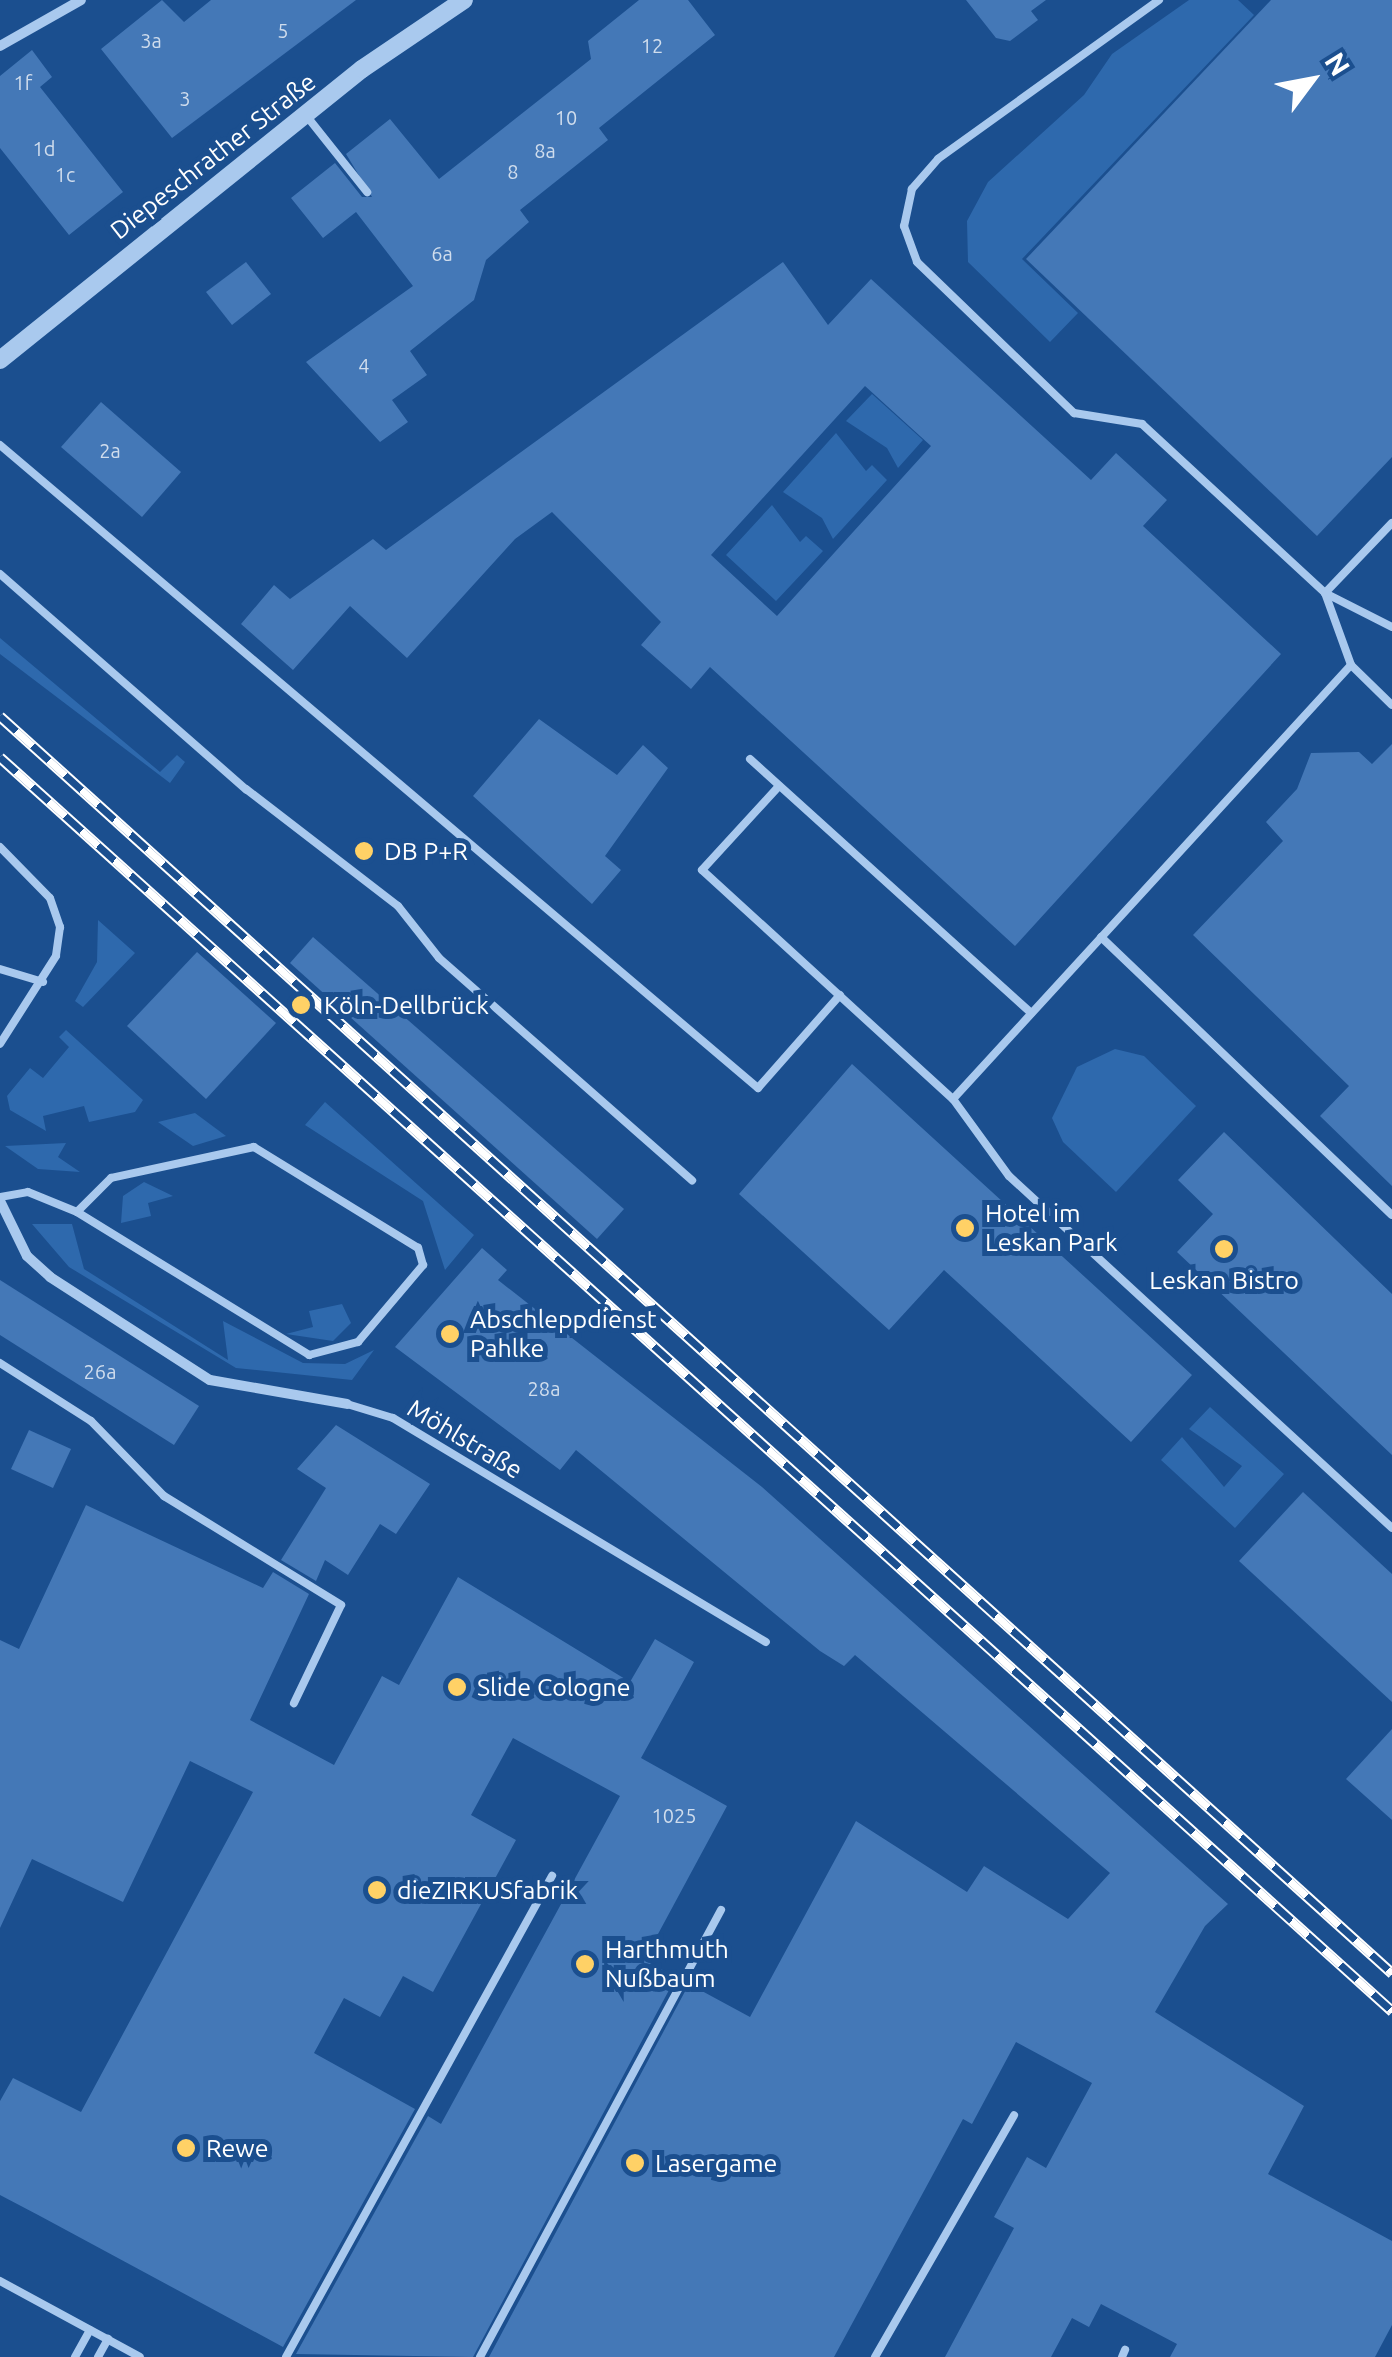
<!DOCTYPE html>
<html>
<head>
<meta charset="utf-8">
<style>
  body { margin:0 }
  #map { position:relative; width:1392px; height:2357px; overflow:hidden; background:#1b4f8f; font-family:Ubuntu,sans-serif }
  div>[style] { position:absolute }
  [style*='--x'] { left:calc(var(--x)*1px); top:calc(var(--y)*1px); width:calc(var(--w)*1px); rotate:calc(var(--a)*1deg) }
  .green>* { inset:0; background:#2e69ad }
  .building>* { inset:0; background:#4478b7 }
  .service>* { height:8px; margin:-4px; padding:0 4px; transform-origin:4px; border-radius:4px; background:#a9c9ee }
  .minor>* { height:10px; margin:-5px; padding:0 5px; transform-origin:5px; border-radius:5px; background:#a9c9ee }
  .tertiary>* { height:18px; margin:-9px; padding:0 9px; transform-origin:9px; border-radius:9px; background:#a9c9ee }
  .rail>* { height:11px; margin-top:-5.5px; transform-origin:0; background:repeating-linear-gradient(90deg,#1b4f8f 0 22px,#fff 0 44px); box-sizing:border-box; border-block:2px solid #fff }
  .dots>* { width:28px; height:28px; translate:-50% -50%; box-sizing:border-box; border:5px solid #1b4f8f; border-radius:50% }
  span { translate:-50% -50%; white-space:nowrap; text-align:center; line-height:1.15; -webkit-text-stroke:10px #1b4f8f; paint-order:stroke }
  .number-label { font-size:20px; color:#d0dded }
  .number-label span { -webkit-text-stroke-width:0 }
  .street-label { font-size:25px; color:#fff }
  .poi-label { font-size:25px; color:#fff }
  .left { translate:0 -50%; text-align:left }
  .north { position:absolute; left:1262px; top:30px; width:100px; height:100px; -webkit-text-stroke:8px #1b4f8f; paint-order:stroke; rotate:58deg; font-size:28px; font-weight:700; line-height:40px; text-align:center; color:#fff }
  .north::after { content:''; display:block; margin:auto; width:35px; height:45px; background:#fff; clip-path:polygon(50% 0,100% 100%,50% 72%,0 100%) }
</style>
</head>
<body>
<div id="map">
  <div class="green">
    <div style="clip-path:polygon(1189px 0,1238px 0,1254px 15px,1022px 259px,1078px 313px,1050px 342px,968px 262px,967px 221px,988px 182px,1084px 95px,1112px 54px)"></div>
    <div style="clip-path:polygon(872px 394px,923px 440px,898px 468px,887px 448px,846px 421px)"></div>
    <div style="clip-path:polygon(836px 433px,866px 471px,872px 465px,887px 480px,833px 539px,822px 518px,783px 492px)"></div>
    <div style="clip-path:polygon(772px 505px,800px 542px,806px 536px,823px 551px,776px 601px,726px 555px)"></div>
    <div style="clip-path:polygon(0 638px,160px 772px,177px 755px,185px 762px,170px 783px,0 654px)"></div>
    <div style="clip-path:polygon(98px 920px,135px 953px,83px 1007px,75px 1001px,97px 962px)"></div>
    <div style="clip-path:polygon(66px 1030px,143px 1100px,135px 1112px,89px 1122px,84px 1106px,43px 1116px,46px 1131px,10px 1110px,7px 1096px,30px 1068px,43px 1078px,69px 1047px,59px 1037px)"></div>
    <div style="clip-path:polygon(1115px 1049px,1144px 1056px,1196px 1106px,1116px 1192px,1063px 1142px,1052px 1118px,1077px 1067px)"></div>
    <div style="clip-path:polygon(325px 1102px,474px 1235px,445px 1270px,423px 1201px,305px 1125px)"></div>
    <div style="clip-path:polygon(195px 1113px,226px 1136px,193px 1146px,158px 1122px)"></div>
    <div style="clip-path:polygon(66px 1143px,58px 1157px,80px 1172px,38px 1169px,5px 1146px)"></div>
    <div style="clip-path:polygon(144px 1182px,173px 1196px,148px 1203px,151px 1216px,121px 1223px,123px 1196px)"></div>
    <div style="clip-path:polygon(32px 1224px,72px 1224px,84px 1269px,228px 1360px,223px 1321px,303px 1363px,345px 1364px,374px 1350px,352px 1380px,236px 1368px,69px 1267px)"></div>
    <div style="clip-path:polygon(342px 1304px,351px 1323px,333px 1341px,286px 1334px,313px 1327px,309px 1311px)"></div>
    <div style="clip-path:polygon(1210px 1407px,1284px 1474px,1235px 1528px,1161px 1460px,1182px 1437px,1224px 1487px,1242px 1466px,1189px 1429px)"></div>
  </div>
  <div class="building">
    <div style="clip-path:polygon(162px 0,184px 22px,211px 0,356px 0,172px 138px,101px 49px)"></div>
    <div style="clip-path:polygon(639px 0,688px 0,715px 35px,599px 128px,608px 140px,520px 210px,529px 222px,486px 260px,474px 300px,410px 351px,427px 375px,392px 400px,408px 422px,380px 442px,306px 362px,413px 286px,356px 212px,323px 238px,291px 198px,335px 163px,362px 197px,372px 197px,346px 154px,390px 119px,439px 179px,591px 59px,588px 41px)"></div>
    <div style="clip-path:polygon(966px 0,1046px 0,1031px 11px,1038px 20px,1010px 41px,996px 38px)"></div>
    <div style="clip-path:polygon(1271px 0,1392px 0,1392px 457px,1317px 536px,1026px 259px)"></div>
    <div style="clip-path:polygon(32px 50px,52px 77px,40px 87px,123px 192px,69px 235px,0 148px,0 76px)"></div>
    <div style="clip-path:polygon(246px 262px,271px 294px,232px 325px,206px 292px)"></div>
    <div style="clip-path:polygon(evenodd,783px 262px,828px 325px,871px 279px,1091px 480px,1116px 453px,1167px 500px,1143px 526px,1281px 654px,1015px 946px,710px 667px,691px 689px,641px 645px,661px 622px,552px 512px,515px 539px,407px 658px,350px 606px,293px 670px,241px 624px,274px 585px,290px 599px,373px 539px,386px 550px,783px 262px,865px 386px,931px 446px,777px 616px,711px 555px,865px 386px)"></div>
    <div style="clip-path:polygon(101px 402px,181px 472px,142px 517px,61px 447px)"></div>
    <div style="clip-path:polygon(539px 719px,617px 775px,643px 745px,668px 768px,605px 856px,621px 870px,592px 904px,473px 796px)"></div>
    <div style="clip-path:polygon(1392px 744px,1392px 1186px,1320px 1116px,1349px 1086px,1193px 935px,1283px 841px,1266px 822px,1297px 789px,1311px 753px,1359px 752px,1372px 764px)"></div>
    <div style="clip-path:polygon(313px 937px,624px 1209px,597px 1239px,290px 963px)"></div>
    <div style="clip-path:polygon(197px 952px,276px 1023px,206px 1099px,127px 1026px)"></div>
    <div style="clip-path:polygon(852px 1064px,1192px 1375px,1131px 1442px,944px 1270px,889px 1330px,739px 1194px)"></div>
    <div style="clip-path:polygon(1224px 1132px,1392px 1294px,1392px 1455px,1177px 1252px,1213px 1214px,1178px 1180px)"></div>
    <div style="clip-path:polygon(482px 1248px,507px 1270px,498px 1280px,762px 1487px,1228px 1904px,1205px 1926px,1155px 2012px,1304px 2106px,1268px 2174px,1392px 2241px,1392px 2325px,1375px 2357px,1170px 2357px,1177px 2344px,1101px 2304px,1089px 2327px,1072px 2318px,1051px 2357px,945px 2357px,1014px 2228px,994px 2217px,1027px 2157px,1046px 2168px,1092px 2083px,1016px 2042px,972px 2124px,963px 2119px,834px 2357px,489px 2357px,689px 1984px,750px 2017px,856px 1821px,967px 1892px,984px 1866px,1068px 1919px,1110px 1873px,855px 1655px,844px 1666px,820px 1651px,576px 1450px,560px 1470px,395px 1347px)"></div>
    <div style="clip-path:polygon(0 1280px,199px 1406px,174px 1445px,0 1335px)"></div>
    <div style="clip-path:polygon(336px 1425px,430px 1484px,396px 1534px,380px 1524px,348px 1575px,325px 1560px,316px 1581px,281px 1560px,326px 1488px,297px 1469px)"></div>
    <div style="clip-path:polygon(29px 1430px,71px 1449px,53px 1488px,11px 1469px)"></div>
    <div style="clip-path:polygon(1303px 1492px,1392px 1574px,1392px 1702px,1239px 1561px)"></div>
    <div style="clip-path:polygon(86px 1505px,263px 1588px,273px 1572px,309px 1594px,250px 1720px,334px 1765px,382px 1676px,399px 1685px,458px 1577px,630px 1682px,655px 1639px,694px 1662px,641px 1758px,727px 1806px,644px 1960px,676px 1977px,473px 2357px,296px 2354px,428px 2116px,441px 2124px,620px 1796px,513px 1738px,471px 1815px,516px 1840px,433px 1992px,403px 1976px,380px 2017px,344px 1998px,314px 2053px,415px 2109px,283px 2347px,40px 2216px,0 2195px,0 2101px,13px 2078px,81px 2112px,253px 1792px,190px 1761px,123px 1902px,32px 1859px,0 1928px,0 1640px,19px 1649px)"></div>
    <div style="clip-path:polygon(1392px 1729px,1392px 1820px,1346px 1779px)"></div>
  </div>
  <div class="service">
    <div style="--x:1159;--y:0;--w:272;--a:144.3"></div>
    <div style="--x:938;--y:159;--w:40;--a:131"></div>
    <div style="--x:912;--y:189;--w:38;--a:102"></div>
    <div style="--x:904;--y:226;--w:38;--a:70"></div>
    <div style="--x:917;--y:262;--w:218;--a:43.9"></div>
    <div style="--x:1074;--y:413;--w:69;--a:9.2"></div>
    <div style="--x:1142;--y:424;--w:249;--a:42.7"></div>
    <div style="--x:1325;--y:593;--w:75;--a:26.9"></div>
    <div style="--x:305;--y:114;--w:100;--a:51.5"></div>
    <div style="--x:0;--y:445;--w:994;--a:40.31"></div>
    <div style="--x:758;--y:1088;--w:124;--a:-48.6"></div>
    <div style="--x:0;--y:574;--w:327;--a:41.2"></div>
    <div style="--x:246;--y:789;--w:192;--a:37.6"></div>
    <div style="--x:398;--y:906;--w:66;--a:51.7"></div>
    <div style="--x:439;--y:958;--w:337;--a:41.3"></div>
    <div style="--x:1325;--y:593;--w:97;--a:-46.3"></div>
    <div style="--x:1325;--y:593;--w:77;--a:70.1"></div>
    <div style="--x:750;--y:759;--w:379;--a:42.1"></div>
    <div style="--x:779;--y:786;--w:114;--a:132.5"></div>
    <div style="--x:702;--y:870;--w:340;--a:42.4"></div>
    <div style="--x:953;--y:1099;--w:95;--a:54"></div>
    <div style="--x:1009;--y:1176;--w:520;--a:42.58"></div>
    <div style="--x:0;--y:847;--w:71;--a:45.6"></div>
    <div style="--x:50;--y:898;--w:31;--a:71"></div>
    <div style="--x:60;--y:927;--w:29;--a:98"></div>
    <div style="--x:56;--y:956;--w:104;--a:122.5"></div>
    <div style="--x:1101;--y:937;--w:402;--a:43.7"></div>
    <div style="--x:0;--y:969;--w:45;--a:16.8"></div>
    <div style="--x:953;--y:1099;--w:589;--a:-47.48"></div>
    <div style="--x:1351;--y:665;--w:57;--a:44.3"></div>
    <div style="--x:0;--y:1197;--w:28;--a:-10"></div>
    <div style="--x:28;--y:1192;--w:53;--a:22.2"></div>
    <div style="--x:77;--y:1212;--w:273;--a:31.6"></div>
    <div style="--x:309;--y:1355;--w:51;--a:-14.9"></div>
    <div style="--x:358;--y:1342;--w:101;--a:-49.8"></div>
    <div style="--x:423;--y:1265;--w:18;--a:-106"></div>
    <div style="--x:418;--y:1248;--w:193;--a:-148.4"></div>
    <div style="--x:254;--y:1147;--w:146;--a:167.8"></div>
    <div style="--x:111;--y:1178;--w:48;--a:135"></div>
    <div style="--x:0;--y:1363;--w:108;--a:32.5"></div>
    <div style="--x:91;--y:1421;--w:105;--a:45.8"></div>
    <div style="--x:164;--y:1496;--w:208;--a:31.6"></div>
    <div style="--x:341;--y:1605;--w:109;--a:115.6"></div>
    <div style="--x:347;--y:1404;--w:48;--a:16.9"></div>
    <div style="--x:393;--y:1418;--w:435;--a:31"></div>
    <div style="--x:0;--y:2281;--w:159;--a:28.5"></div>
    <div style="--x:75;--y:2357;--w:31;--a:-61"></div>
    <div style="--x:98;--y:2357;--w:21;--a:-61"></div>
    <div style="--x:286;--y:2357;--w:550;--a:-61.06"></div>
    <div style="--x:480;--y:2357;--w:508;--a:-61.67"></div>
    <div style="--x:875;--y:2357;--w:279;--a:-60.1"></div>
    <div style="--x:1122;--y:2357;--w:8;--a:-67"></div>
  </div>
  <div class="minor">
    <div style="--x:0;--y:46;--w:93;--a:-29.6"></div>
    <div style="--x:0;--y:1201;--w:61;--a:63.9"></div>
    <div style="--x:27;--y:1256;--w:31;--a:42"></div>
    <div style="--x:50;--y:1277;--w:190;--a:32.8"></div>
    <div style="--x:210;--y:1380;--w:139;--a:9.9"></div>
  </div>
  <div class="tertiary">
    <div style="--x:0;--y:360;--w:464;--a:-38.8"></div>
    <div style="--x:362;--y:69;--w:123;--a:-34.1"></div>
  </div>
  <div class="rail">
    <div style="--x:0;--y:716;--w:1876;--a:42.08"></div>
    <div style="--x:0;--y:757;--w:1874;--a:42.01"></div>
  </div>
  <div class="dots">
    <div style="left:364px;top:851px;background:#ffd166"></div>
    <div style="left:301px;top:1005px;background:#ffd166"></div>
    <div style="left:965px;top:1228px;background:#ffd166"></div>
    <div style="left:1224px;top:1249px;background:#ffd166"></div>
    <div style="left:450px;top:1334px;background:#ffd166"></div>
    <div style="left:457px;top:1687px;background:#ffd166"></div>
    <div style="left:377px;top:1890px;background:#ffd166"></div>
    <div style="left:585px;top:1964px;background:#ffd166"></div>
    <div style="left:186px;top:2148px;background:#ffd166"></div>
    <div style="left:635px;top:2163px;background:#ffd166"></div>
  </div>
  <div class="number-label">
    <span style="left:283px;top:30px">5</span>
    <span style="left:151px;top:40px">3a</span>
    <span style="left:652px;top:45px">12</span>
    <span style="left:23px;top:82px">1f</span>
    <span style="left:185px;top:98px">3</span>
    <span style="left:566px;top:117px">10</span>
    <span style="left:44px;top:148px">1d</span>
    <span style="left:545px;top:150px">8a</span>
    <span style="left:513px;top:171px">8</span>
    <span style="left:65px;top:174px">1c</span>
    <span style="left:442px;top:253px">6a</span>
    <span style="left:364px;top:365px">4</span>
    <span style="left:110px;top:450px">2a</span>
    <span style="left:100px;top:1371px">26a</span>
    <span style="left:544px;top:1388px">28a</span>
    <span style="left:674px;top:1815px">1025</span>
  </div>
  <div class="street-label">
    <span style="left:213px;top:156px;rotate:-38deg">Diepeschrather Straße</span>
    <span style="left:465px;top:1439px;rotate:31deg">Möhlstraße</span>
  </div>
  <div class="poi-label">
    <span class="left" style="left:384px;top:851px">DB P+R</span>
    <span class="left" style="left:324px;top:1005px">Köln-Dellbrück</span>
    <span class="left" style="left:985px;top:1228px">Hotel im<br>Leskan Park</span>
    <span style="left:1224px;top:1280px">Leskan Bistro</span>
    <span class="left" style="left:470px;top:1334px">Abschleppdienst<br>Pahlke</span>
    <span class="left" style="left:477px;top:1687px">Slide Cologne</span>
    <span class="left" style="left:397px;top:1890px">dieZIRKUSfabrik</span>
    <span class="left" style="left:605px;top:1964px">Harthmuth<br>Nußbaum</span>
    <span class="left" style="left:206px;top:2148px">Rewe</span>
    <span class="left" style="left:655px;top:2163px">Lasergame</span>
  </div>
  <div class="north">N</div>
</div>
</body>
</html>
